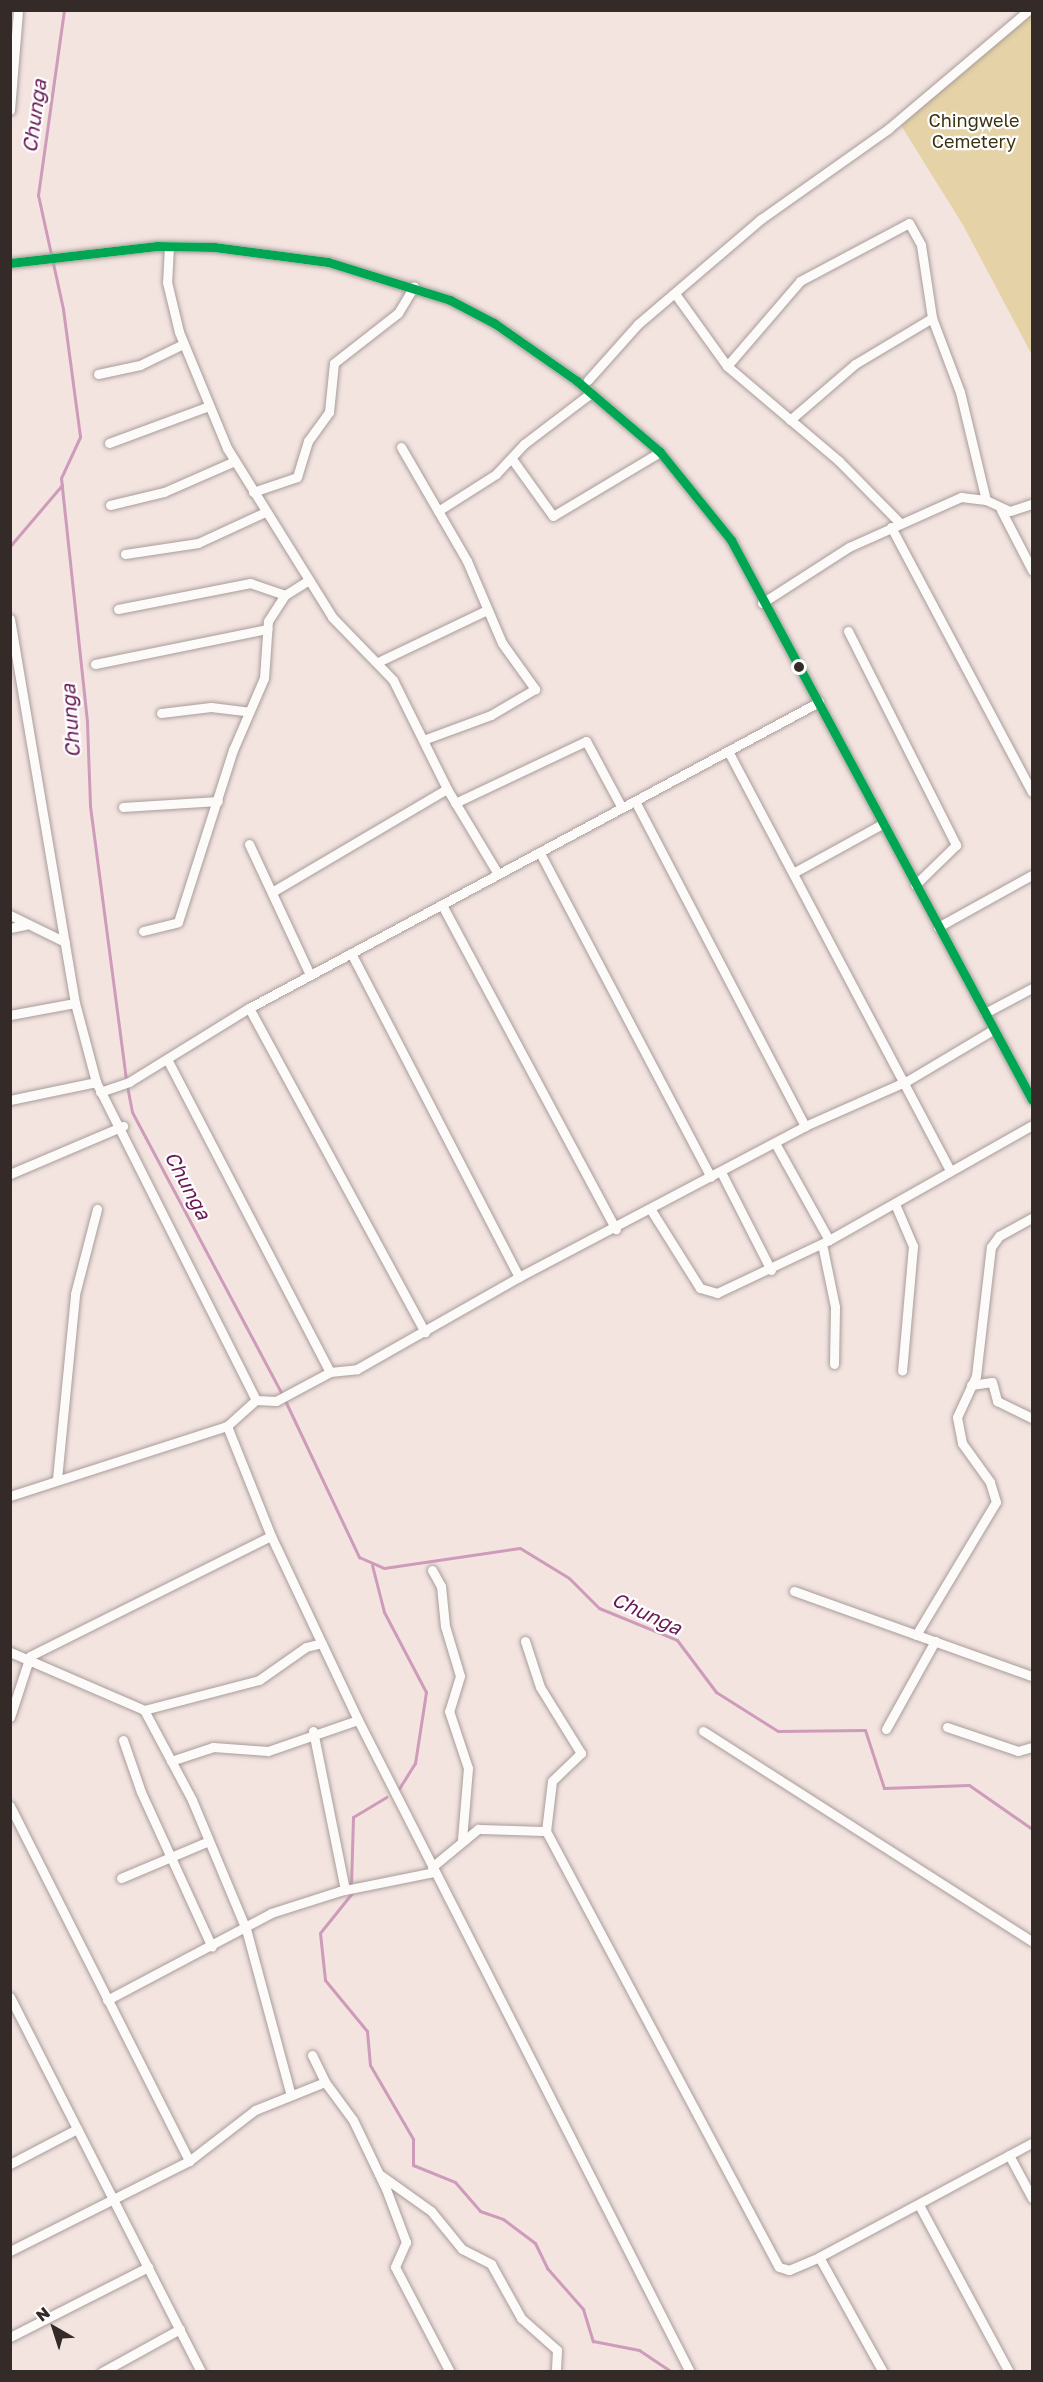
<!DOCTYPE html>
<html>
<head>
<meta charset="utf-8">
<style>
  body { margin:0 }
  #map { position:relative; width:1043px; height:2382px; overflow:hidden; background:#f3e4e0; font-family:"Golos Text",sans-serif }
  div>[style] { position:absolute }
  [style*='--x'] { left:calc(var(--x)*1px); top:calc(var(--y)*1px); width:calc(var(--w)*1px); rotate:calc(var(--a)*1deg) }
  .green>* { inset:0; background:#e5d2a6 }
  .stream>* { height:3px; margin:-1.5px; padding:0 1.5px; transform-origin:1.5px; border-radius:1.5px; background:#ce9bba }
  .roads { filter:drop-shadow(0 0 2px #a89d9a) drop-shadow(0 0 2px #a89d9a) }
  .minor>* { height:9px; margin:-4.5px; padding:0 4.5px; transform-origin:4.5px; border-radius:4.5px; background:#fdfbfa }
  .bus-1>* { height:9px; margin:-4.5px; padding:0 4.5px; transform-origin:4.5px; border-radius:4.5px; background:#00a651 }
  .dots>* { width:16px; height:16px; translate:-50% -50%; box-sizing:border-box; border:3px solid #fff; border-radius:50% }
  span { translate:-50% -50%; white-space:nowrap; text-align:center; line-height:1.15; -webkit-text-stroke:4.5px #fff; paint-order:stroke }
  .park-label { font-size:18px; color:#3b320f }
  .water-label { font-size:20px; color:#681956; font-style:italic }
  .frame { position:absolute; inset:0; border:12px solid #342a27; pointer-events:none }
  .north { position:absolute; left:24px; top:2298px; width:60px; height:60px; -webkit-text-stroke:4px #fff; paint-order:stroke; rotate:321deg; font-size:16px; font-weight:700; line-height:24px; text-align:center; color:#342a27 }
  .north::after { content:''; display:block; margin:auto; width:21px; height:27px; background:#342a27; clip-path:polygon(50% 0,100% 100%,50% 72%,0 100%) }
</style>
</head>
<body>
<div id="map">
  <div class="green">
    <div style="clip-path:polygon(1032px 11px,1032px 355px,963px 225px,897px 119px)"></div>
  </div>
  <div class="stream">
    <div style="--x:64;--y:10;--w:187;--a:98"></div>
    <div style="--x:38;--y:195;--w:117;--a:77.6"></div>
    <div style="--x:63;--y:309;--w:129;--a:82.4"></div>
    <div style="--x:80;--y:437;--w:45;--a:114.9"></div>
    <div style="--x:61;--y:478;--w:246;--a:83.9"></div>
    <div style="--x:87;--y:723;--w:83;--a:87.9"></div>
    <div style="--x:90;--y:806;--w:276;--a:82.5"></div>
    <div style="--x:11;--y:545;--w:79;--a:-49.6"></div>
    <div style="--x:127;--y:1086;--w:26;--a:79"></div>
    <div style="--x:132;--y:1112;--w:317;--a:62"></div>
    <div style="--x:281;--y:1392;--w:183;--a:64.7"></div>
    <div style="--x:359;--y:1557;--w:27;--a:24"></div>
    <div style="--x:384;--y:1568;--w:137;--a:-8.4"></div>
    <div style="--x:520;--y:1548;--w:57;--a:31.5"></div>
    <div style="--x:569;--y:1578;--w:42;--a:45"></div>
    <div style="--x:599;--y:1608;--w:84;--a:22.3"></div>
    <div style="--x:677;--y:1640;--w:65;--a:53.1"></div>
    <div style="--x:716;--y:1692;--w:73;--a:32.2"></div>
    <div style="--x:778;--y:1731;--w:87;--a:-0.7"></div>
    <div style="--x:865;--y:1730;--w:61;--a:71.9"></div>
    <div style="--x:884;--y:1788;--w:85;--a:-2"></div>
    <div style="--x:969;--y:1785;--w:77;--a:34.9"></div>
    <div style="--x:372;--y:1565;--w:49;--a:75.7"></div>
    <div style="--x:384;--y:1612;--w:90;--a:62.3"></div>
    <div style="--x:426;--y:1692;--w:72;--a:98.8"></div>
    <div style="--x:415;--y:1763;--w:31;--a:122"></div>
    <div style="--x:351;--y:1885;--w:68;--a:-88.3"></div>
    <div style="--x:353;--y:1817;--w:39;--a:-31"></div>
    <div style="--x:352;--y:1893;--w:51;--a:128.7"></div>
    <div style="--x:320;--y:1933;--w:47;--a:83.9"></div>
    <div style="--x:325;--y:1980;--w:66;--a:50.5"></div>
    <div style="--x:367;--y:2031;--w:34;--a:85"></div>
    <div style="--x:370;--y:2065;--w:86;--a:59.8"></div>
    <div style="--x:413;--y:2139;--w:26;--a:90"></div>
    <div style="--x:413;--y:2165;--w:45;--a:22"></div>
    <div style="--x:455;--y:2182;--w:38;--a:49"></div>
    <div style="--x:480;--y:2211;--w:24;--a:19"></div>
    <div style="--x:503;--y:2219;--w:40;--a:37"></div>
    <div style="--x:535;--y:2243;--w:28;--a:64"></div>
    <div style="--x:547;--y:2268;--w:55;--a:48.7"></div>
    <div style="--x:583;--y:2309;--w:34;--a:73"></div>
    <div style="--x:593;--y:2341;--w:47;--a:11.1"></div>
    <div style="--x:639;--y:2350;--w:40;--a:34"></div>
  </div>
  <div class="roads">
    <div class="minor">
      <div style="--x:10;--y:110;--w:100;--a:-85.4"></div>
      <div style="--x:169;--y:246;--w:36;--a:93"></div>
      <div style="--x:167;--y:282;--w:51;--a:76.5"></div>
      <div style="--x:179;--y:332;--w:126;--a:67.5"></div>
      <div style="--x:227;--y:448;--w:199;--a:58.1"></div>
      <div style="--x:332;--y:617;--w:88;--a:45.9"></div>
      <div style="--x:393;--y:680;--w:122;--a:63.6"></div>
      <div style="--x:10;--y:263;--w:148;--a:-6.6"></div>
      <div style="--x:157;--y:246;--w:57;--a:1"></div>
      <div style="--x:214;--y:247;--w:115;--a:7.5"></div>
      <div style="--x:328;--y:262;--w:128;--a:17.3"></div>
      <div style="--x:450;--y:300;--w:50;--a:27.6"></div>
      <div style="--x:494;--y:323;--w:101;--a:34.9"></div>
      <div style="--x:577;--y:381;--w:109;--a:40.5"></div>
      <div style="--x:660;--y:452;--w:113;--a:51.1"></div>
      <div style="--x:731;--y:540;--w:636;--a:61.74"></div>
      <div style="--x:676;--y:295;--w:87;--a:54.3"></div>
      <div style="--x:727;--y:366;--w:147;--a:40.3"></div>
      <div style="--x:839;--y:461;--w:87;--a:45.5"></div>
      <div style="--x:727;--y:366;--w:112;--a:-49.3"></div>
      <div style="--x:800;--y:281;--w:123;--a:-28"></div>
      <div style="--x:909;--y:223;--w:25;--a:61"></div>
      <div style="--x:921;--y:245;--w:74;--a:81.4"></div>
      <div style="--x:932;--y:318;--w:79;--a:69.3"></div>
      <div style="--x:960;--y:392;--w:111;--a:76.5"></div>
      <div style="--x:98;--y:374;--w:43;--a:-12.1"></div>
      <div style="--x:140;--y:365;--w:48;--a:-26"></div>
      <div style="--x:588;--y:380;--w:75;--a:-48.2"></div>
      <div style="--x:638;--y:324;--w:162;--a:-40.5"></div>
      <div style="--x:761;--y:219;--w:156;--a:-35.3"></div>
      <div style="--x:888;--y:129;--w:185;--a:-40.2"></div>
      <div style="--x:790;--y:420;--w:86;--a:-40.7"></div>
      <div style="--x:855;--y:364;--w:90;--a:-30.9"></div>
      <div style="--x:109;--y:443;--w:107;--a:-20.3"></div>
      <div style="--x:401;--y:447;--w:132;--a:59.9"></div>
      <div style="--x:467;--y:561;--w:89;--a:66.9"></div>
      <div style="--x:502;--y:643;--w:57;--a:54.3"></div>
      <div style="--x:535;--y:689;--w:51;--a:149.4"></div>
      <div style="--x:491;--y:715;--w:72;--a:159.8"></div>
      <div style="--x:512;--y:459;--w:70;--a:54.3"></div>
      <div style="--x:553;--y:516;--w:125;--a:-30.9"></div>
      <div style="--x:253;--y:492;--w:46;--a:-18.8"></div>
      <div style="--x:297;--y:477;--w:38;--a:-73"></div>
      <div style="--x:308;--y:441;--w:36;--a:-54"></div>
      <div style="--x:329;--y:412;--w:49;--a:-84.2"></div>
      <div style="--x:334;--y:363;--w:81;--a:-38"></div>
      <div style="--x:398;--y:313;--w:31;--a:-59"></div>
      <div style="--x:110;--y:505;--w:56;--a:-13.5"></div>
      <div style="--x:164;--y:492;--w:77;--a:-23.6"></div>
      <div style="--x:1001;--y:510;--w:68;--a:62.7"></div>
      <div style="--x:438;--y:511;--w:69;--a:-32.5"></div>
      <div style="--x:496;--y:474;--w:41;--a:-47"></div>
      <div style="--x:524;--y:444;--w:84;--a:-37.3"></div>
      <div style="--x:891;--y:527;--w:300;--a:62"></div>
      <div style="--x:125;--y:554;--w:74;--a:-8.6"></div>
      <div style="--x:198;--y:543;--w:74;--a:-24.8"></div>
      <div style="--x:762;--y:603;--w:103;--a:-32.8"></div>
      <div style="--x:849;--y:547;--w:123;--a:-24.1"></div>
      <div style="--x:961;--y:497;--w:25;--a:7"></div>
      <div style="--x:986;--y:500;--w:26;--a:25"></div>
      <div style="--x:1010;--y:511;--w:23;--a:-18"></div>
      <div style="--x:118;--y:609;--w:135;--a:-11.1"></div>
      <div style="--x:250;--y:583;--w:37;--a:19"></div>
      <div style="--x:10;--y:619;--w:389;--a:80.4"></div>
      <div style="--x:75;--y:1003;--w:82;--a:75.1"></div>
      <div style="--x:96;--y:1082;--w:356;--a:63.3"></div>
      <div style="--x:848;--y:631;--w:240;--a:63.2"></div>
      <div style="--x:956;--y:845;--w:57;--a:135.7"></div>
      <div style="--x:378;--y:662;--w:121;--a:-25.5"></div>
      <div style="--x:95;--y:664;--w:176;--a:-11.5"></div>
      <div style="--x:161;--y:713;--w:50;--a:-6.8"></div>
      <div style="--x:211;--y:707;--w:38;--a:7"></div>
      <div style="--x:728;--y:751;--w:474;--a:62.1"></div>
      <div style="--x:635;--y:801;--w:367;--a:62.4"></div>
      <div style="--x:455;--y:803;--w:145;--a:-25.3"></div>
      <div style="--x:586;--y:741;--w:76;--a:61.8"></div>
      <div style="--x:123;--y:807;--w:95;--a:-3.6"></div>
      <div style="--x:249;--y:844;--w:145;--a:65"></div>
      <div style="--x:540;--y:853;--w:366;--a:62.2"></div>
      <div style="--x:793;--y:873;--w:102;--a:-28.8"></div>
      <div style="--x:272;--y:892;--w:203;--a:-30.5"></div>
      <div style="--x:447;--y:789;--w:99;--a:59"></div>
      <div style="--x:442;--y:905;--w:368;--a:61.8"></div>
      <div style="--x:10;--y:915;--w:61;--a:26.1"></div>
      <div style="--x:938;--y:927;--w:107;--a:-29"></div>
      <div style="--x:10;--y:928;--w:15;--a:-11"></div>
      <div style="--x:143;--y:931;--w:36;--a:-14"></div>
      <div style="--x:178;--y:922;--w:181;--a:-72.3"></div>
      <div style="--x:233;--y:750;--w:78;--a:-66.7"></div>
      <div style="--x:264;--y:678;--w:57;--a:-86"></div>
      <div style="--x:268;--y:621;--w:31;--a:-57"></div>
      <div style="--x:285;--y:595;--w:28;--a:-32"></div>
      <div style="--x:351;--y:953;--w:365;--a:62.6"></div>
      <div style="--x:249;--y:1008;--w:369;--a:61.5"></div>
      <div style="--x:985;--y:1013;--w:53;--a:-28"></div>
      <div style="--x:10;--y:1015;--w:66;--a:-10.5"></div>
      <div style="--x:167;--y:1059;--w:353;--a:62.5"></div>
      <div style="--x:100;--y:1092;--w:31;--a:-19"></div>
      <div style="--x:129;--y:1082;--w:141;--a:-31.7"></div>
      <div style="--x:249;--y:1008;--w:647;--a:-28.23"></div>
      <div style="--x:10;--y:1100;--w:88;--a:-11.8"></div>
      <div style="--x:775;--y:1143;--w:111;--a:60.9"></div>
      <div style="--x:721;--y:1172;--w:110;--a:63"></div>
      <div style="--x:10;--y:1174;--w:123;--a:-23"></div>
      <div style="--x:895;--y:1204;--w:46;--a:66.8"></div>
      <div style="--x:913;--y:1246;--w:125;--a:95"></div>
      <div style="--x:651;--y:1210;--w:92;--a:57.9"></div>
      <div style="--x:700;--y:1288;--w:18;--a:16"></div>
      <div style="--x:717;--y:1293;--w:124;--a:-25.3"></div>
      <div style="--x:829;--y:1240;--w:233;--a:-29.5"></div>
      <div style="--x:822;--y:1244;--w:64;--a:78.3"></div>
      <div style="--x:835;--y:1307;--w:57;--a:91"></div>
      <div style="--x:971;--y:1385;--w:21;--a:-8"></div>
      <div style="--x:992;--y:1382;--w:20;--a:75"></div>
      <div style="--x:997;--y:1401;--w:39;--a:26"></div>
      <div style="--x:256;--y:1400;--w:20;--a:3"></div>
      <div style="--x:276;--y:1401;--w:61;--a:-28.2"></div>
      <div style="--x:330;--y:1372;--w:27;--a:-6"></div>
      <div style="--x:357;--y:1369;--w:186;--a:-29.6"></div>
      <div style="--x:519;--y:1277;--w:323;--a:-27.8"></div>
      <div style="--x:805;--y:1126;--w:111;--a:-23.8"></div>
      <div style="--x:907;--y:1081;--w:100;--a:-30.7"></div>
      <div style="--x:227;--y:1426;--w:118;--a:68.2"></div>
      <div style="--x:271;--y:1536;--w:204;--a:64.7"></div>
      <div style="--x:358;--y:1720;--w:732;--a:63.01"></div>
      <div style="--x:57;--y:1479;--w:186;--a:-84.4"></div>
      <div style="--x:75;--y:1294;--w:88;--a:-75.5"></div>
      <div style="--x:10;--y:1496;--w:228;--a:-17.9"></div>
      <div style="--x:227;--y:1426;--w:39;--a:-42"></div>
      <div style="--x:432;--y:1570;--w:18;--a:61"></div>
      <div style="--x:441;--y:1586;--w:40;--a:84.3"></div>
      <div style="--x:445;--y:1626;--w:52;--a:73.3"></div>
      <div style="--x:460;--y:1676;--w:37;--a:107"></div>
      <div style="--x:449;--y:1711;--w:60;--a:71.6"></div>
      <div style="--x:468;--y:1768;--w:71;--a:94.8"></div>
      <div style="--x:794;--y:1591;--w:253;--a:19.7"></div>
      <div style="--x:916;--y:1635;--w:155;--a:-59"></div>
      <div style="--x:996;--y:1502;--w:21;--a:-107"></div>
      <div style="--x:990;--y:1482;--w:48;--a:-125.7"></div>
      <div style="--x:962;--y:1443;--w:26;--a:-101"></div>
      <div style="--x:957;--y:1417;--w:45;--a:-65.1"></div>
      <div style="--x:976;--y:1376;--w:130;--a:-83.4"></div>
      <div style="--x:991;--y:1247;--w:14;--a:-54"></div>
      <div style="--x:999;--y:1236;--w:38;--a:-29"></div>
      <div style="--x:525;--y:1641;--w:48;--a:71.9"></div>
      <div style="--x:540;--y:1687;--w:78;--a:58.2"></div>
      <div style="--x:581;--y:1753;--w:40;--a:136"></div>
      <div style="--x:552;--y:1781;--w:50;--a:96.8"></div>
      <div style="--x:546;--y:1831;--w:494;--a:61.9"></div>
      <div style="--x:779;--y:2267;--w:10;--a:17"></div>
      <div style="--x:789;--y:2270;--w:33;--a:-23"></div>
      <div style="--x:819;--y:2257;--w:242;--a:-28.2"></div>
      <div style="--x:10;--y:1652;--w:146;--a:23.4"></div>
      <div style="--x:144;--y:1710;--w:119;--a:-14.6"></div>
      <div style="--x:259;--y:1680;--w:57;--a:-35.1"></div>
      <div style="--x:306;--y:1647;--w:16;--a:-14"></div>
      <div style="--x:144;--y:1710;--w:102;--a:61.9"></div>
      <div style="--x:192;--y:1800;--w:140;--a:67.3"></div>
      <div style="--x:246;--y:1929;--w:169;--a:74.9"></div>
      <div style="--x:10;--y:1717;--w:64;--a:-71.8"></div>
      <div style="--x:30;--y:1656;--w:269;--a:-26.5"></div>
      <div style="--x:947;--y:1727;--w:75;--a:18.7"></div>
      <div style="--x:1018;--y:1751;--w:15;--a:-16"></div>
      <div style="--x:886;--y:1729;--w:101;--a:-60.9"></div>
      <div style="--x:313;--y:1731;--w:162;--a:78.6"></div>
      <div style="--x:703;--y:1731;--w:390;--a:32.6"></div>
      <div style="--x:123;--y:1740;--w:55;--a:70.9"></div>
      <div style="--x:141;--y:1792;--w:170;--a:65.4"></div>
      <div style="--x:171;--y:1761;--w:44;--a:-18.4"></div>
      <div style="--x:213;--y:1747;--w:55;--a:4.2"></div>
      <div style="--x:268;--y:1751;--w:95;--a:-19"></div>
      <div style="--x:10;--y:1806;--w:398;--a:63.2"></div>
      <div style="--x:432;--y:1867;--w:60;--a:-39.6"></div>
      <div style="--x:478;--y:1829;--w:68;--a:1.7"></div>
      <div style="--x:121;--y:1878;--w:95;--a:-22.8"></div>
      <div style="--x:10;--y:1997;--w:421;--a:63"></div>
      <div style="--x:107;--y:2000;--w:186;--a:-27.9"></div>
      <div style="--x:271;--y:1913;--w:72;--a:-17.7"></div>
      <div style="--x:340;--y:1891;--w:96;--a:-11.4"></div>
      <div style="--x:312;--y:2055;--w:30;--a:64"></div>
      <div style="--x:1009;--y:2155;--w:49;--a:61.9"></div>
      <div style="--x:10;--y:2164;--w:76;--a:-27.6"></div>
      <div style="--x:379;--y:2174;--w:64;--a:35.4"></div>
      <div style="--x:431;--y:2211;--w:49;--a:50.8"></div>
      <div style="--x:462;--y:2249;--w:33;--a:27"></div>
      <div style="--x:491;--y:2264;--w:62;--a:60.9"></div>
      <div style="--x:521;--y:2318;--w:48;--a:41.6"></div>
      <div style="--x:557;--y:2350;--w:22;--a:93"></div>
      <div style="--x:919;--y:2205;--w:190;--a:61.7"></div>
      <div style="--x:10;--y:2251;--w:200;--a:-26.7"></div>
      <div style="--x:189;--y:2161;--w:83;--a:-37.7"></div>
      <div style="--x:255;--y:2110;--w:75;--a:-21.8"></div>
      <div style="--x:325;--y:2082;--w:47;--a:53.6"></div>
      <div style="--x:353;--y:2120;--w:76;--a:64.4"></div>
      <div style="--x:386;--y:2189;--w:57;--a:69.3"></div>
      <div style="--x:406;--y:2242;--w:27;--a:114"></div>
      <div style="--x:395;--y:2267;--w:119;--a:62.4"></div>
      <div style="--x:819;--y:2257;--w:132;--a:60.9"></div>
      <div style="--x:10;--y:2337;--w:155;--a:-26.9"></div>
      <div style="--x:102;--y:2372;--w:89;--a:-28.9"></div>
    </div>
  </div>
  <div class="bus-1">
    <div style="--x:10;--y:263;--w:148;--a:-6.6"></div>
    <div style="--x:157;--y:246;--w:57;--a:1"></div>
    <div style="--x:214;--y:247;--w:115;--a:7.5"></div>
    <div style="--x:328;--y:262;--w:128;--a:17.3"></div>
    <div style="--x:450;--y:300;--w:50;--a:27.6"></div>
    <div style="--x:494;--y:323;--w:101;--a:34.9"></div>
    <div style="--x:577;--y:381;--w:109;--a:40.5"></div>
    <div style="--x:660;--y:452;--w:113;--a:51.1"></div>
    <div style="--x:731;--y:540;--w:636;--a:61.74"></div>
  </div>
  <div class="dots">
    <div style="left:799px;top:667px;background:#342a27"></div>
  </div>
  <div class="park-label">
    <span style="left:974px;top:131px">Chingwele<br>Cemetery</span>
  </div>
  <div class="water-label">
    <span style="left:34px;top:116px;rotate:-82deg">Chunga</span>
    <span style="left:70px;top:721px;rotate:-94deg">Chunga</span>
    <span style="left:188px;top:1185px;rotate:62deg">Chunga</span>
    <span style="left:647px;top:1613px;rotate:25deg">Chunga</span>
  </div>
  <div class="frame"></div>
  <div class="north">N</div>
</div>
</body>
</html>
